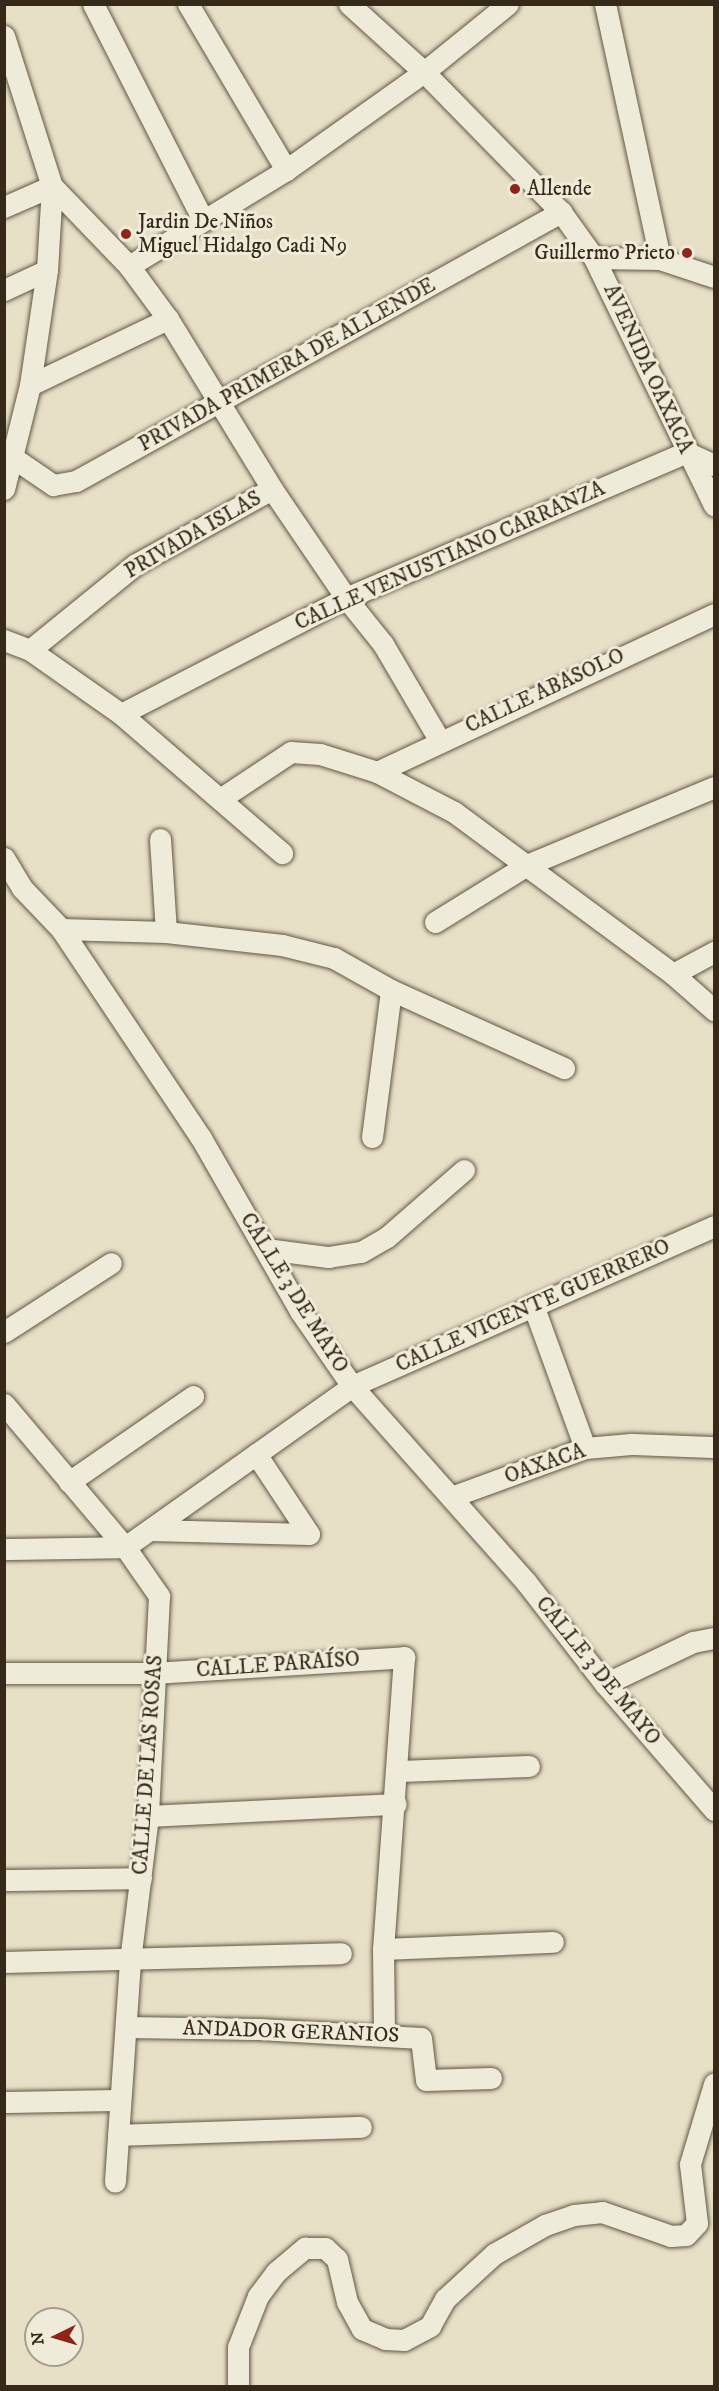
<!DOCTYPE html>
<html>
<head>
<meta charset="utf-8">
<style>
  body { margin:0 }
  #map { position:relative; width:719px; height:2391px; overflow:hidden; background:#e7e0c6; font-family:"IM FELL DW Pica",serif }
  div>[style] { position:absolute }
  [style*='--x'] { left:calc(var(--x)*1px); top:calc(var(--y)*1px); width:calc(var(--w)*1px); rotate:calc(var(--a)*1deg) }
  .roads { filter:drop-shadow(0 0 2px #625744) drop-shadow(0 0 2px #625744) }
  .minor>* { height:21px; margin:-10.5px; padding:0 10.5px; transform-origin:10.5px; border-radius:10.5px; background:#efebda }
  .dots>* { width:16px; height:16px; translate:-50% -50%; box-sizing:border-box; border:3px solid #efebda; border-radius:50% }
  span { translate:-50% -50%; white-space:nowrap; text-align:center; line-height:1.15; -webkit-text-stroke:6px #efebda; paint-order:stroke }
  .poi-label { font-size:21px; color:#362919 }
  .left { translate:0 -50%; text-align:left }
  .right { translate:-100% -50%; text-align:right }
  .street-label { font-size:21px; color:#362919 }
  .frame { position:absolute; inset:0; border:6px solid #362919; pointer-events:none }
  .north { position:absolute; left:24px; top:2307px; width:60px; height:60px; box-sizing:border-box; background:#efebda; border:2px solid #a59d8d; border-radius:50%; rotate:265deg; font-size:16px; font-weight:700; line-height:24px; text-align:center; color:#362919 }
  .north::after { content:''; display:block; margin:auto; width:21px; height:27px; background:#8f2418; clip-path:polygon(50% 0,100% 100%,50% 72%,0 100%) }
</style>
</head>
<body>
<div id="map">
  <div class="roads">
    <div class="minor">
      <div style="--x:93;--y:4;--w:242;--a:63"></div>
      <div style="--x:188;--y:4;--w:193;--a:59.4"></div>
      <div style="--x:349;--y:4;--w:101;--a:42.2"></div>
      <div style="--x:424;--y:72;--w:196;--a:45.6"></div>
      <div style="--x:561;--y:212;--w:57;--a:54.3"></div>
      <div style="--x:594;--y:258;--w:275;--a:64.1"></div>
      <div style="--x:605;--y:4;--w:261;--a:77.8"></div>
      <div style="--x:4;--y:36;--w:157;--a:72.3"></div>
      <div style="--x:52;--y:186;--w:84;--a:93.4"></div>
      <div style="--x:47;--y:270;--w:116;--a:98.4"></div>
      <div style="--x:30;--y:385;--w:107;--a:104"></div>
      <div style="--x:4;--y:207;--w:52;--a:-23.6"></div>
      <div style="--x:52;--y:186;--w:111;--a:46.1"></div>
      <div style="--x:129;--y:266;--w:66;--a:53.7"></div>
      <div style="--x:168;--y:319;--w:199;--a:58.5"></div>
      <div style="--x:272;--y:489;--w:132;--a:55.8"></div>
      <div style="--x:346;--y:598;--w:59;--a:51.2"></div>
      <div style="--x:383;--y:644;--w:113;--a:59.6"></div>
      <div style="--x:594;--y:258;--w:66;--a:0.9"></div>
      <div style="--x:660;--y:259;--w:57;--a:18.4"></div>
      <div style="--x:129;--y:266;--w:184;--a:-31.4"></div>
      <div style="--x:286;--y:170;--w:169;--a:-35.4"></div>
      <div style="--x:424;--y:72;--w:108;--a:-39"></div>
      <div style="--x:4;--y:290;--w:47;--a:-24.9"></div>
      <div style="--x:30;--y:385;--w:153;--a:-25.6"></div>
      <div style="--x:12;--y:457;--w:50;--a:34.3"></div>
      <div style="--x:53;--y:485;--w:23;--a:-10"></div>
      <div style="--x:76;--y:481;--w:555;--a:-29.01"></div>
      <div style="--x:4;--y:640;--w:28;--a:21"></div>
      <div style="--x:30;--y:650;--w:111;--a:35.1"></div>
      <div style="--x:121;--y:714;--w:213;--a:40.8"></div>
      <div style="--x:30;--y:650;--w:136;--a:-39.1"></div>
      <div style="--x:136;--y:564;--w:155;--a:-28.9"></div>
      <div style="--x:121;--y:714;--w:253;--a:-27.3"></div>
      <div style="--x:346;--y:598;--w:370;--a:-23.2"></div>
      <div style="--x:686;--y:452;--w:31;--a:25"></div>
      <div style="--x:377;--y:772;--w:372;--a:-25.1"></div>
      <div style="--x:220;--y:799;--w:85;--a:-33.5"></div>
      <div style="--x:291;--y:752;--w:29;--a:4"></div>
      <div style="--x:320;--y:754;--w:60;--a:17.5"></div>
      <div style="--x:377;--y:772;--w:87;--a:27.5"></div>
      <div style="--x:454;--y:812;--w:272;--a:36.5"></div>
      <div style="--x:673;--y:974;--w:55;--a:41.3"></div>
      <div style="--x:160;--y:839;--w:93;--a:86.3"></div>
      <div style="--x:4;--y:858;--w:35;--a:59"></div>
      <div style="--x:22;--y:888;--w:57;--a:46.4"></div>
      <div style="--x:61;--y:929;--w:252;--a:56.2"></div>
      <div style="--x:201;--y:1138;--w:199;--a:60.2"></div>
      <div style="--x:300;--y:1311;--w:91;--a:55.3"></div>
      <div style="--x:352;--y:1386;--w:262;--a:48.4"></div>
      <div style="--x:526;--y:1582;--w:129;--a:52.2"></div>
      <div style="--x:605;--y:1684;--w:167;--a:49.1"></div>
      <div style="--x:435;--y:922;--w:108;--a:-31.8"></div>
      <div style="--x:527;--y:865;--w:203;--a:-22.6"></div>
      <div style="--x:61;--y:929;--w:105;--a:1.6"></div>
      <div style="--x:166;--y:932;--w:117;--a:6.4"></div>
      <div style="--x:282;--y:945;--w:54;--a:14"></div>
      <div style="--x:334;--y:958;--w:65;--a:29.3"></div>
      <div style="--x:391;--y:990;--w:190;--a:24.3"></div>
      <div style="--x:673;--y:974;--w:47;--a:-28.2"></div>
      <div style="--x:372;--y:1137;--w:148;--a:-82.6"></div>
      <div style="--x:266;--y:1249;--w:63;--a:7.4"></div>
      <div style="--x:328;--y:1257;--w:33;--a:-9"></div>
      <div style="--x:361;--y:1252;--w:30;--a:-30"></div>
      <div style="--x:387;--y:1237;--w:102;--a:-41"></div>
      <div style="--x:533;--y:1305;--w:152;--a:70"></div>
      <div style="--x:4;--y:1332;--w:127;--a:-32.8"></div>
      <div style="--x:4;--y:1404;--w:187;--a:49.8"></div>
      <div style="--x:125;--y:1547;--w:60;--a:55.2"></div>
      <div style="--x:159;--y:1596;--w:220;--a:92.9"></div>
      <div style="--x:148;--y:1816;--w:146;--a:97.1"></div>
      <div style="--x:130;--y:1961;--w:221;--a:93.9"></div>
      <div style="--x:256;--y:1454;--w:96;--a:56.5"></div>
      <div style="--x:69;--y:1482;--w:151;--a:-34.7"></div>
      <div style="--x:451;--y:1497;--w:143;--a:-20.1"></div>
      <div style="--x:585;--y:1448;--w:46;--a:-5"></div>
      <div style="--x:631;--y:1444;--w:83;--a:2.1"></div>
      <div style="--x:150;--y:1530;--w:159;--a:1.4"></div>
      <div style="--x:4;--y:1549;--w:121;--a:-0.9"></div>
      <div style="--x:125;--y:1547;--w:278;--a:-35.3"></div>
      <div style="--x:352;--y:1386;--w:396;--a:-23.8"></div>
      <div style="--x:4;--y:1673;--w:149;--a:0"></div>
      <div style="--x:153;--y:1673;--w:252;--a:-3.6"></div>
      <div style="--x:404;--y:1657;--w:293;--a:94.1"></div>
      <div style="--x:383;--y:1949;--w:85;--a:89.3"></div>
      <div style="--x:605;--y:1684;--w:98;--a:-25.5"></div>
      <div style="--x:693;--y:1642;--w:21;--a:-11"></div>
      <div style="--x:398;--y:1771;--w:131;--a:-2.2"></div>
      <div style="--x:148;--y:1816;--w:248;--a:-2.8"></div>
      <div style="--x:4;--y:1880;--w:137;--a:-0.8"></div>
      <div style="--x:383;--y:1949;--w:170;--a:-2.4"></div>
      <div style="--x:4;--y:1962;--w:337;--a:-1.5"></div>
      <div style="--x:126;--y:2027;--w:133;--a:0.9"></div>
      <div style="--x:259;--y:2029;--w:162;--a:3.2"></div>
      <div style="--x:421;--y:2038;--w:42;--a:83.2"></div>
      <div style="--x:426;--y:2080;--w:65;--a:-1.8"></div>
      <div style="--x:4;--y:2102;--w:114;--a:-1"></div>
      <div style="--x:118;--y:2135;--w:243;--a:-1.9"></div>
      <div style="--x:238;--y:2386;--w:39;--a:-90"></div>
      <div style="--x:238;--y:2347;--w:55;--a:-68.6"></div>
      <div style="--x:258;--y:2296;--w:30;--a:-53"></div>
      <div style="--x:276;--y:2272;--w:38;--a:-40"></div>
      <div style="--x:305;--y:2248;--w:20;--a:0"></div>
      <div style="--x:325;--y:2248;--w:16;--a:43"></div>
      <div style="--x:337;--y:2259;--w:44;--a:76.9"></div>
      <div style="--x:347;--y:2302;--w:31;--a:61"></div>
      <div style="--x:362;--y:2329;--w:25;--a:23"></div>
      <div style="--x:385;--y:2339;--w:19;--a:3"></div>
      <div style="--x:404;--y:2340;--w:30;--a:-28"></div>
      <div style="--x:430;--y:2326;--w:31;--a:-61"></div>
      <div style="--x:445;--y:2299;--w:67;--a:-42.6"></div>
      <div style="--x:494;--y:2254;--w:59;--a:-29.6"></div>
      <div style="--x:545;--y:2225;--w:31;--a:-19"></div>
      <div style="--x:574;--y:2215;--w:28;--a:-6"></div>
      <div style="--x:602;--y:2212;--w:73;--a:19.2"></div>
      <div style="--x:671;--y:2236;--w:15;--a:-4"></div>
      <div style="--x:686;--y:2235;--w:16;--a:-47"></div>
      <div style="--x:697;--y:2223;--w:59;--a:-96.8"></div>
      <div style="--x:690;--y:2164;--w:84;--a:-73.3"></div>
    </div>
  </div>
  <div class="dots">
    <div style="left:515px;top:189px;background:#8f2418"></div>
    <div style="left:126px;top:234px;background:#8f2418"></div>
    <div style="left:687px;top:253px;background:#8f2418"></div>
  </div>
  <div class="poi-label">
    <span class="left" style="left:527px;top:189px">Allende</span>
    <span class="left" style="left:138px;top:234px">Jardin De Niños<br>Miguel Hidalgo Cadi N9</span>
    <span class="right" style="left:675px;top:253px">Guillermo Prieto</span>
  </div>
  <div class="street-label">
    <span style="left:287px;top:365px;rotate:-29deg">PRIVADA PRIMERA DE ALLENDE</span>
    <span style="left:648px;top:369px;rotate:65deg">AVENIDA OAXACA</span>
    <span style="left:193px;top:535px;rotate:-30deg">PRIVADA ISLAS</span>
    <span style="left:450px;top:556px;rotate:-24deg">CALLE VENUSTIANO CARRANZA</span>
    <span style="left:545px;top:691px;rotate:-25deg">CALLE ABASOLO</span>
    <span style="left:294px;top:1293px;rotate:58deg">CALLE 3 DE MAYO</span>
    <span style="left:533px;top:1306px;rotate:-24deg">CALLE VICENTE GUERRERO</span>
    <span style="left:545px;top:1464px;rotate:-19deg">OAXACA</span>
    <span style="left:278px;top:1665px;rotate:-4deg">CALLE PARAÍSO</span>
    <span style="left:598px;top:1671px;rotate:51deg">CALLE 3 DE MAYO</span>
    <span style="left:148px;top:1765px;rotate:-86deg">CALLE DE LAS ROSAS</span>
    <span style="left:291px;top:2032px;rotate:2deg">ANDADOR GERANIOS</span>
  </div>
  <div class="frame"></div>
  <div class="north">N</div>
</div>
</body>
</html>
